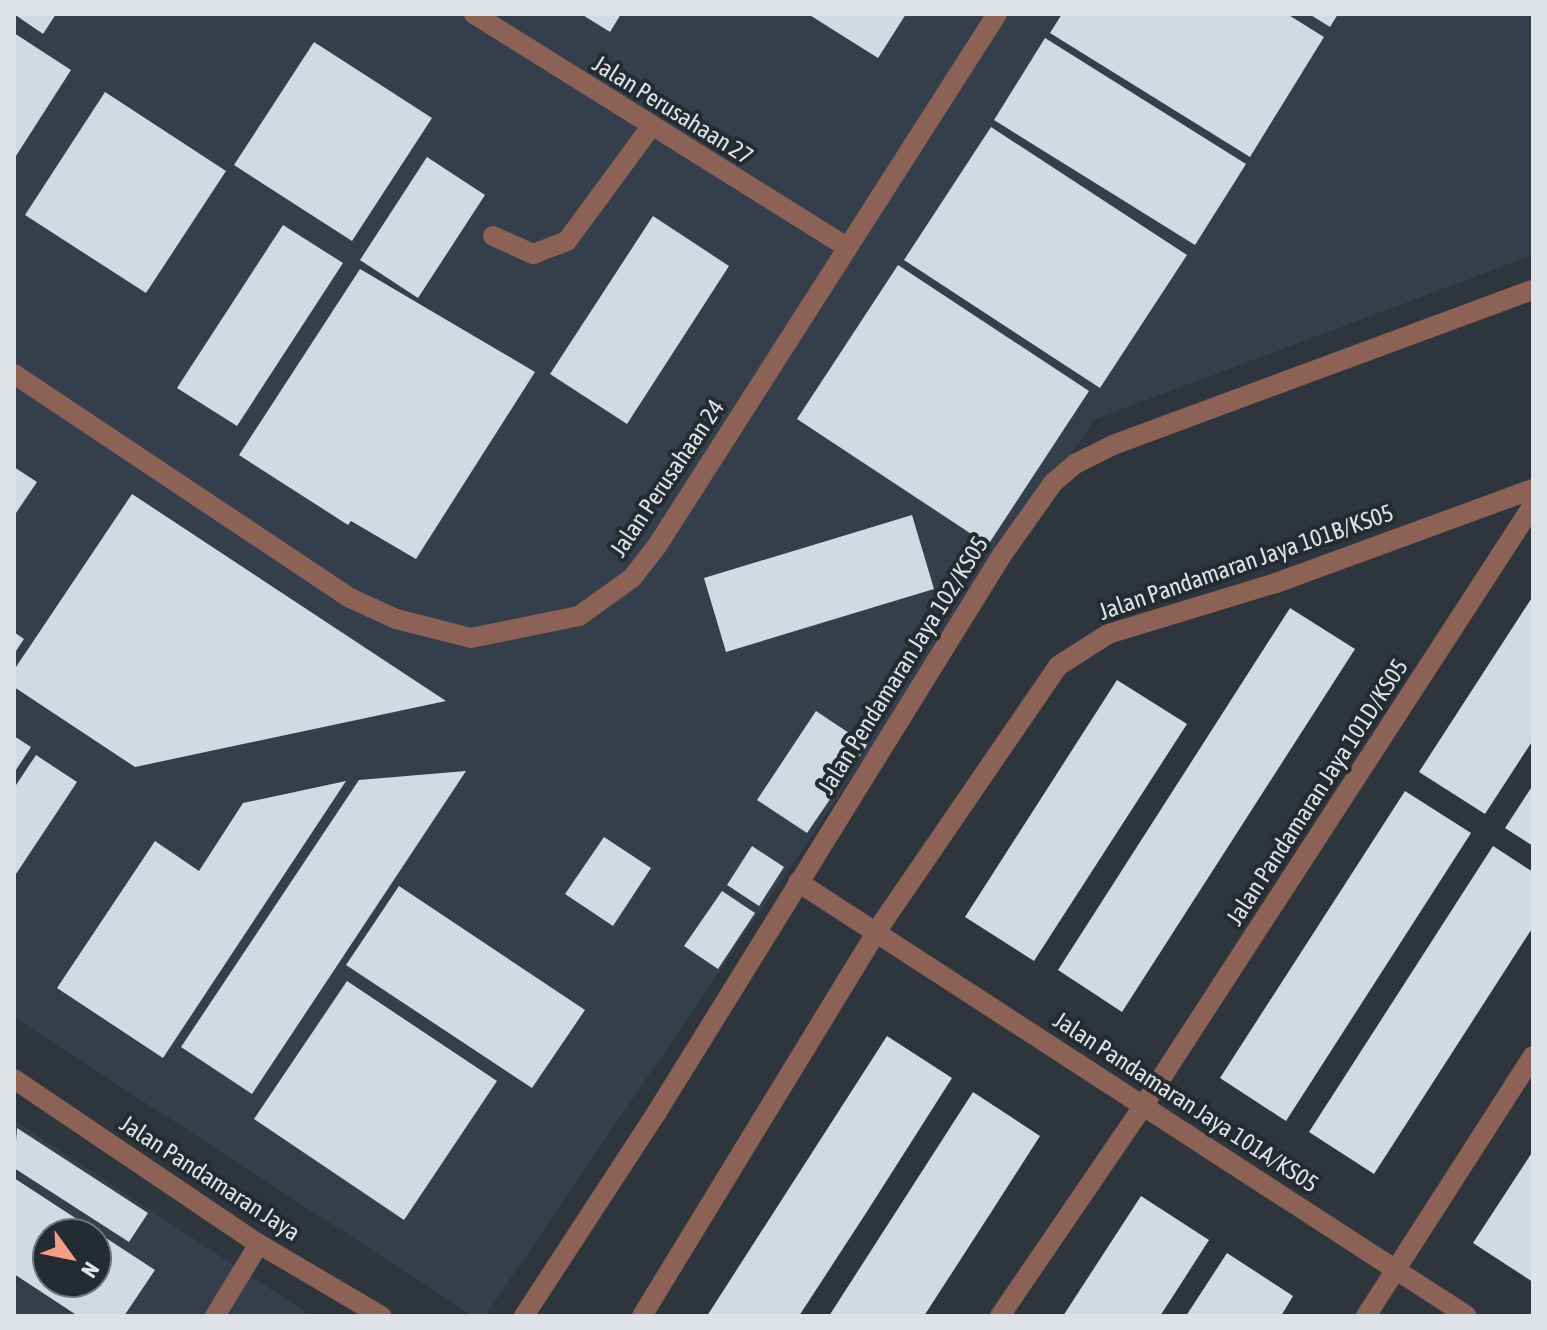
<!DOCTYPE html>
<html>
<head>
<meta charset="utf-8">
<style>
  body { margin:0 }
  #map { position:relative; width:1547px; height:1330px; overflow:hidden; background:#2e353c; font-family:"Asap Condensed",sans-serif }
  div>[style] { position:absolute }
  [style*='--x'] { left:calc(var(--x)*1px); top:calc(var(--y)*1px); width:calc(var(--w)*1px); rotate:calc(var(--a)*1deg) }
  .built>* { inset:0; background:#343f4b }
  .building>* { inset:0; background:#d1d9e2 }
  .minor>* { height:20px; margin:-10px; padding:0 10px; transform-origin:10px; border-radius:10px; background:#8c6257 }
  span { translate:-50% -50%; white-space:nowrap; text-align:center; line-height:1.15; -webkit-text-stroke:8px #242b31; paint-order:stroke }
  .street-label { font-size:24px; color:#dfe3e8 }
  .frame { position:absolute; inset:0; border:16px solid #dfe3e8; pointer-events:none }
  .north { position:absolute; left:32px; top:1218px; width:80px; height:80px; box-sizing:border-box; background:#242b31; border:2px solid #6f757a; border-radius:50%; rotate:123deg; font-size:22px; font-weight:700; line-height:32px; text-align:center; color:#dfe3e8 }
  .north::after { content:''; display:block; margin:auto; width:28px; height:36px; background:#f49e88; clip-path:polygon(50% 0,100% 100%,50% 72%,0 100%) }
</style>
</head>
<body>
<div id="map">
  <div class="built">
    <div style="clip-path:polygon(14px 14px,1533px 14px,1533px 255px,1095px 419px,485px 1316px,473px 1316px,14px 1017px)"></div>
    <div style="clip-path:polygon(evenodd,14px 1120px,311px 1316px,14px 1316px,14px 1120px,48px 1234px,96px 1234px,96px 1282px,48px 1282px,48px 1234px)"></div>
  </div>
  <div class="building">
    <div style="clip-path:polygon(14px 14px,56px 14px,43px 34px)"></div>
    <div style="clip-path:polygon(581px 14px,621px 14px,610px 32px)"></div>
    <div style="clip-path:polygon(808px 14px,906px 14px,878px 58px)"></div>
    <div style="clip-path:polygon(1062px 14px,1287px 14px,1324px 37px,1250px 157px,1050px 33px)"></div>
    <div style="clip-path:polygon(1309px 14px,1338px 14px,1330px 27px)"></div>
    <div style="clip-path:polygon(14px 33px,71px 70px,14px 159px)"></div>
    <div style="clip-path:polygon(1045px 38px,1246px 164px,1195px 245px,994px 120px)"></div>
    <div style="clip-path:polygon(314px 42px,432px 118px,352px 241px,234px 165px)"></div>
    <div style="clip-path:polygon(105px 92px,226px 171px,146px 293px,25px 215px)"></div>
    <div style="clip-path:polygon(991px 127px,1187px 255px,1100px 388px,904px 260px)"></div>
    <div style="clip-path:polygon(427px 157px,485px 195px,418px 298px,360px 260px)"></div>
    <div style="clip-path:polygon(653px 216px,729px 266px,627px 424px,550px 374px)"></div>
    <div style="clip-path:polygon(283px 225px,343px 263px,237px 426px,177px 388px)"></div>
    <div style="clip-path:polygon(898px 265px,1089px 391px,988px 545px,797px 419px)"></div>
    <div style="clip-path:polygon(360px 269px,535px 372px,416px 559px,351px 521px,348px 525px,239px 455px)"></div>
    <div style="clip-path:polygon(14px 467px,37px 482px,14px 516px)"></div>
    <div style="clip-path:polygon(132px 494px,446px 701px,135px 767px,14px 687px,14px 670px)"></div>
    <div style="clip-path:polygon(912px 515px,934px 589px,726px 652px,704px 578px)"></div>
    <div style="clip-path:polygon(1533px 596px,1533px 740px,1485px 814px,1419px 772px)"></div>
    <div style="clip-path:polygon(1290px 608px,1355px 649px,1122px 1012px,1058px 970px)"></div>
    <div style="clip-path:polygon(14px 632px,24px 639px,14px 654px)"></div>
    <div style="clip-path:polygon(1117px 680px,1187px 724px,1034px 961px,965px 917px)"></div>
    <div style="clip-path:polygon(816px 711px,867px 745px,807px 833px,757px 800px)"></div>
    <div style="clip-path:polygon(14px 736px,31px 747px,14px 773px)"></div>
    <div style="clip-path:polygon(36px 755px,77px 782px,14px 877px,14px 788px)"></div>
    <div style="clip-path:polygon(466px 771px,252px 1094px,181px 1047px,359px 780px)"></div>
    <div style="clip-path:polygon(346px 781px,163px 1058px,57px 988px,155px 841px,199px 871px,243px 803px)"></div>
    <div style="clip-path:polygon(1533px 785px,1533px 846px,1505px 828px)"></div>
    <div style="clip-path:polygon(1405px 791px,1471px 833px,1286px 1121px,1220px 1078px)"></div>
    <div style="clip-path:polygon(604px 837px,651px 868px,613px 926px,565px 894px)"></div>
    <div style="clip-path:polygon(752px 846px,784px 867px,759px 906px,727px 885px)"></div>
    <div style="clip-path:polygon(1493px 846px,1533px 872px,1533px 927px,1374px 1174px,1309px 1132px)"></div>
    <div style="clip-path:polygon(399px 886px,585px 1010px,532px 1088px,346px 965px)"></div>
    <div style="clip-path:polygon(722px 891px,755px 913px,718px 969px,684px 946px)"></div>
    <div style="clip-path:polygon(347px 981px,497px 1081px,404px 1220px,254px 1119px)"></div>
    <div style="clip-path:polygon(887px 1036px,952px 1078px,868px 1210px,799px 1316px,707px 1316px)"></div>
    <div style="clip-path:polygon(973px 1092px,1040px 1136px,990px 1214px,924px 1316px,829px 1316px)"></div>
    <div style="clip-path:polygon(17px 1128px,148px 1213px,129px 1242px,14px 1168px)"></div>
    <div style="clip-path:polygon(1533px 1151px,1533px 1282px,1473px 1243px)"></div>
    <div style="clip-path:polygon(evenodd,14px 1178px,155px 1270px,124px 1316px,78px 1316px,14px 1274px,14px 1178px,48px 1234px,96px 1234px,96px 1282px,48px 1282px,48px 1234px)"></div>
    <div style="clip-path:polygon(1141px 1196px,1209px 1240px,1175px 1293px,1160px 1316px,1063px 1316px)"></div>
    <div style="clip-path:polygon(1227px 1253px,1293px 1296px,1281px 1316px,1186px 1316px)"></div>
  </div>
  <div class="minor">
    <div style="--x:474;--y:14;--w:440;--a:32"></div>
    <div style="--x:493;--y:236;--w:44;--a:24.2"></div>
    <div style="--x:533;--y:254;--w:36;--a:-21"></div>
    <div style="--x:567;--y:241;--w:140;--a:-53.7"></div>
    <div style="--x:14;--y:374;--w:404;--a:33.7"></div>
    <div style="--x:350;--y:598;--w:51;--a:24.5"></div>
    <div style="--x:396;--y:619;--w:77;--a:14.2"></div>
    <div style="--x:471;--y:638;--w:110;--a:-11.5"></div>
    <div style="--x:579;--y:616;--w:65;--a:-35.6"></div>
    <div style="--x:632;--y:578;--w:41;--a:-52"></div>
    <div style="--x:657;--y:546;--w:631;--a:-57.42"></div>
    <div style="--x:798;--y:882;--w:797;--a:32.97"></div>
    <div style="--x:14;--y:1079;--w:295;--a:34"></div>
    <div style="--x:259;--y:1244;--w:142;--a:30.5"></div>
    <div style="--x:215;--y:1316;--w:84;--a:-58.6"></div>
    <div style="--x:524;--y:1316;--w:244;--a:-56.9"></div>
    <div style="--x:657;--y:1112;--w:655;--a:-58.23"></div>
    <div style="--x:1002;--y:555;--w:88;--a:-54.7"></div>
    <div style="--x:1053;--y:483;--w:29;--a:-41"></div>
    <div style="--x:1075;--y:464;--w:42;--a:-26.6"></div>
    <div style="--x:1113;--y:445;--w:448;--a:-20.3"></div>
    <div style="--x:642;--y:1316;--w:450;--a:-58.6"></div>
    <div style="--x:876;--y:932;--w:322;--a:-55.6"></div>
    <div style="--x:1058;--y:666;--w:59;--a:-32.6"></div>
    <div style="--x:1108;--y:634;--w:176;--a:-16.9"></div>
    <div style="--x:1276;--y:583;--w:274;--a:-20.1"></div>
    <div style="--x:1000;--y:1316;--w:254;--a:-55.7"></div>
    <div style="--x:1143;--y:1106;--w:716;--a:-57.02"></div>
    <div style="--x:1366;--y:1316;--w:309;--a:-57.3"></div>
  </div>
  <div class="street-label">
    <span style="left:673px;top:110px;rotate:32deg">Jalan Perusahaan 27</span>
    <span style="left:667px;top:478px;rotate:-56deg">Jalan Perusahaan 24</span>
    <span style="left:1246px;top:562px;rotate:-19deg">Jalan Pandamaran Jaya 101B/KS05</span>
    <span style="left:903px;top:665px;rotate:-58deg">Jalan Pendamaran Jaya 102/KS05</span>
    <span style="left:1317px;top:792px;rotate:-57deg">Jalan Pandamaran Jaya 101D/KS05</span>
    <span style="left:1186px;top:1102px;rotate:33deg">Jalan Pandamaran Jaya 101A/KS05</span>
    <span style="left:210px;top:1178px;rotate:33deg">Jalan Pandamaran Jaya</span>
  </div>
  <div class="frame"></div>
  <div class="north">N</div>
</div>
</body>
</html>
